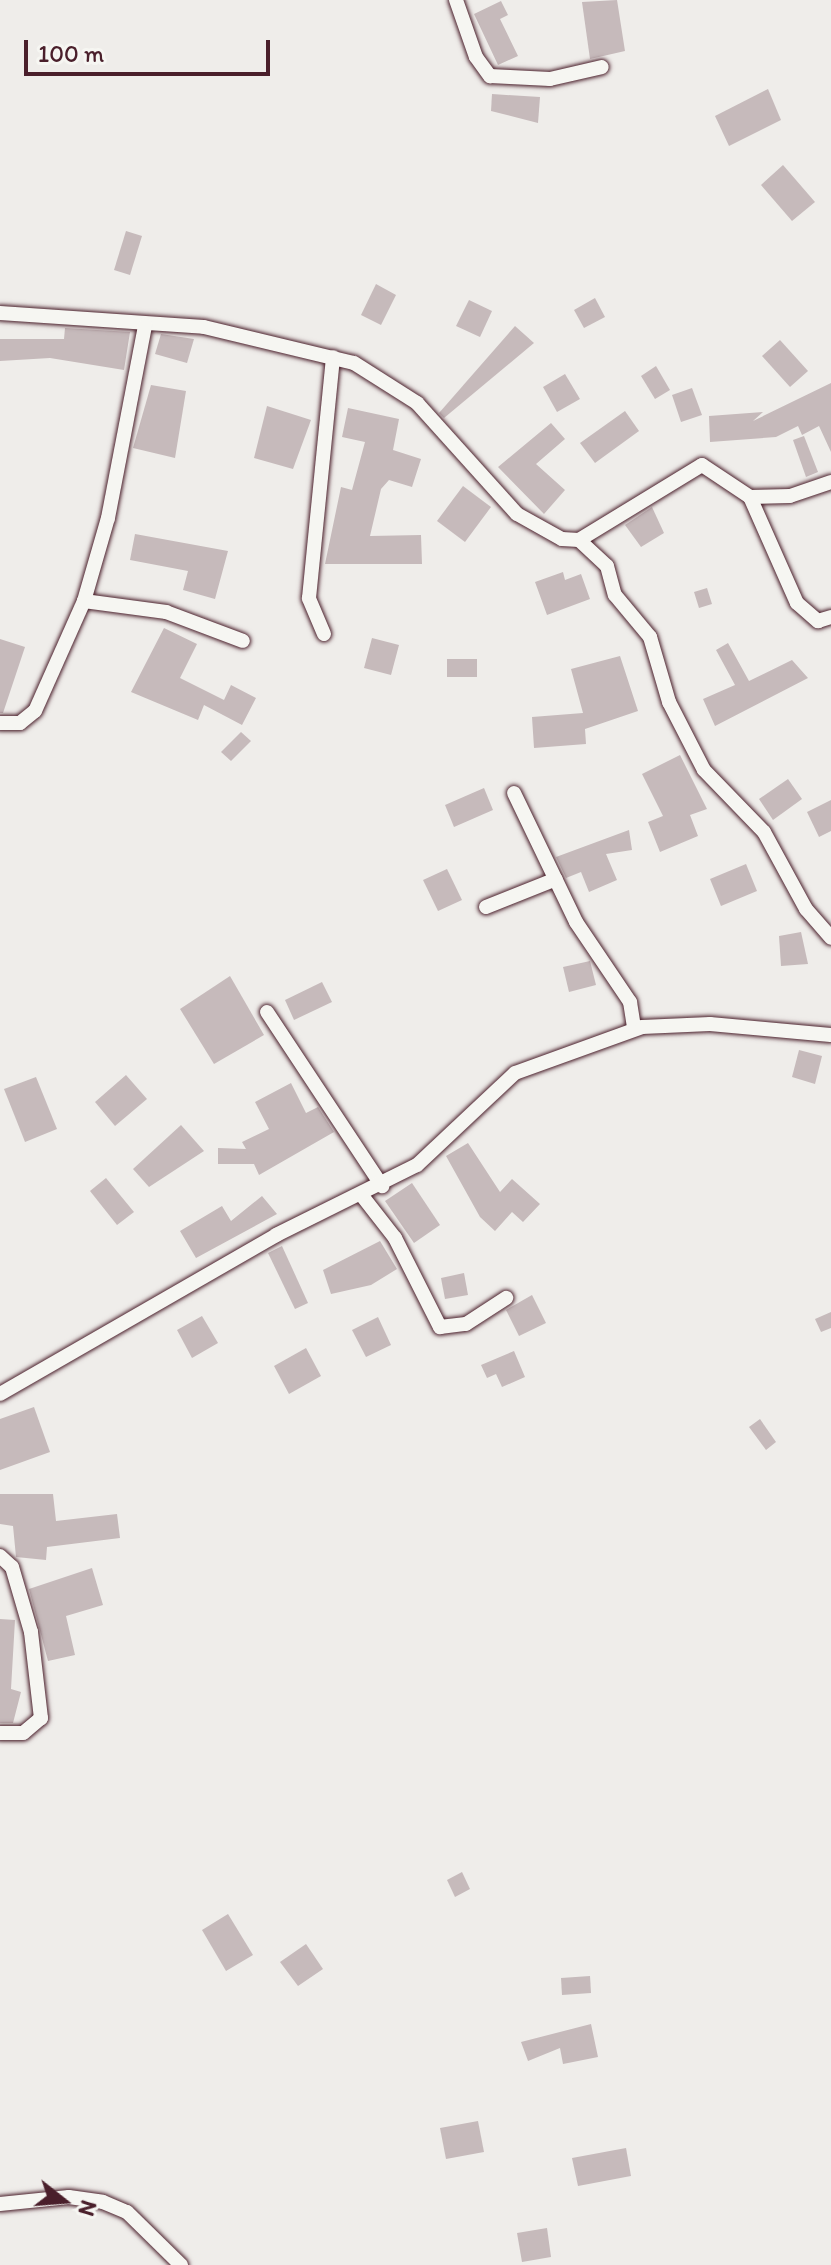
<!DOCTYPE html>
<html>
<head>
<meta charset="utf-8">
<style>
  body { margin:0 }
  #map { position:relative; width:831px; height:2265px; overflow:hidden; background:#efedea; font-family:Itim,sans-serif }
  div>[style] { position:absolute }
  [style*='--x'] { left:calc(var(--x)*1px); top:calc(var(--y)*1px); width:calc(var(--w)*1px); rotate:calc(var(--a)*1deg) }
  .building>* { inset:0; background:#c6babb }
  .roads { filter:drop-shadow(0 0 2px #4a1f2b) drop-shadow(0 0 2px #4a1f2b) }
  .minor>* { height:14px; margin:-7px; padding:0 7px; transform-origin:7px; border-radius:7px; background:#f6f6f2 }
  span { translate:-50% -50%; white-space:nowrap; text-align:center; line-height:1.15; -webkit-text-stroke:6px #f6f6f2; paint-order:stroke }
  .north { position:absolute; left:24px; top:2161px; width:80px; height:80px; -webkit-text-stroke:6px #f6f6f2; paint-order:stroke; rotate:107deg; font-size:22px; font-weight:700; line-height:32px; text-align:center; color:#4a1f2b }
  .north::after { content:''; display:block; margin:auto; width:28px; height:36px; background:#4a1f2b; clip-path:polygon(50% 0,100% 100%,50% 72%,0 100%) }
  .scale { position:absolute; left:24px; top:40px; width:246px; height:36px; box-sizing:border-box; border:4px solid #4a1f2b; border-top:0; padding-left:10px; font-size:24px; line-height:28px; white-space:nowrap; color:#4a1f2b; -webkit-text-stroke:6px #f6f6f2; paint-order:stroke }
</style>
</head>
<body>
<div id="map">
  <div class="building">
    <div style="clip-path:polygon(617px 0,625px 51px,590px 59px,582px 2px)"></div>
    <div style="clip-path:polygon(501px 1px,508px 15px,500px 19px,518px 56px,498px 65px,474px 14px)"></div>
    <div style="clip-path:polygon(768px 89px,781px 120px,729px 146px,715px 116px)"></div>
    <div style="clip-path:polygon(492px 94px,540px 97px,538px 123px,491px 111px)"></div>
    <div style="clip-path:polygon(783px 165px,815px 202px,792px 221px,761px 185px)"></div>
    <div style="clip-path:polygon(126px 231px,142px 236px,130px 275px,114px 270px)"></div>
    <div style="clip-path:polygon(376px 284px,396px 295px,381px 325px,361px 315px)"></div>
    <div style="clip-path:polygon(595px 298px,605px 317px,584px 328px,574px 310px)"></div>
    <div style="clip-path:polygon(469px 300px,492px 311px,480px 337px,456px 326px)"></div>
    <div style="clip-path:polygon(515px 326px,534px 343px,444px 418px,439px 413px)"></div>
    <div style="clip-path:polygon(65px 328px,130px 332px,124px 370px,50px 358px,0 361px,0 339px,64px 339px)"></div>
    <div style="clip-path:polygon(161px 334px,194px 339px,187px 363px,155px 354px)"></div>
    <div style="clip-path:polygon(780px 340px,808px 371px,790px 387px,762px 356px)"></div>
    <div style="clip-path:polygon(656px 366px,670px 390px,655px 399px,641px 376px)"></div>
    <div style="clip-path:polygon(565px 374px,580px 399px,557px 412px,543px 387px)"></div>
    <div style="clip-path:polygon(831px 383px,831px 452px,819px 426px,802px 435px,798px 426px,776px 437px,710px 442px,709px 416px,763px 412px,753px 421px)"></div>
    <div style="clip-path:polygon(151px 385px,186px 391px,175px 458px,133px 448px)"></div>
    <div style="clip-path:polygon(692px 388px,702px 415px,681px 422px,672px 395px)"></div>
    <div style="clip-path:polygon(267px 406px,311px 420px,293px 469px,254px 458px)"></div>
    <div style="clip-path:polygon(348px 408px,399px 419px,393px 450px,421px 459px,412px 487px,389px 480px,381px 489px,370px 536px,421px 535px,422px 564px,325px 564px,341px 487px,352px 490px,365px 442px,342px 437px)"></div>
    <div style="clip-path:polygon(625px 411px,639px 431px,595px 463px,580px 443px)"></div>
    <div style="clip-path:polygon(551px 423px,565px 439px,536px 464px,565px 490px,544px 514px,498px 467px)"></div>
    <div style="clip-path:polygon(804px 436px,818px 472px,806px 477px,793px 440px)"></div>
    <div style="clip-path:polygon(463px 486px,491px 507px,465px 542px,437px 521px)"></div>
    <div style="clip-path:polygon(652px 507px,664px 533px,641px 547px,625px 525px)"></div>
    <div style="clip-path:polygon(135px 534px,228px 551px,215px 599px,183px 590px,188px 571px,130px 560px)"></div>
    <div style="clip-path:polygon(563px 572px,565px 580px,581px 574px,590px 599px,547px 615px,535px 582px)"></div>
    <div style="clip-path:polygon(707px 588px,712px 604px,699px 608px,694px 592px)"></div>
    <div style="clip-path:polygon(164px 628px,197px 644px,180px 678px,224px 700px,231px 685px,256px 698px,242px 725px,204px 705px,198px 720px,131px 692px)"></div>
    <div style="clip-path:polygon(372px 638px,399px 645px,391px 675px,364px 668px)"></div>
    <div style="clip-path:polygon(0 639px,25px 647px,3px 713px,0 713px)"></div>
    <div style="clip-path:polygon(728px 643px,749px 681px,792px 660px,808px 678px,715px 726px,703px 699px,735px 685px,716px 650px)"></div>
    <div style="clip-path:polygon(620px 656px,638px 711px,585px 729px,586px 744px,534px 748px,532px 717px,583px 713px,571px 669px)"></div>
    <div style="clip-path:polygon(447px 659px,477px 659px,477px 677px,447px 677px)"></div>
    <div style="clip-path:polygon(241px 732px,251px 741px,231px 761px,221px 752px)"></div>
    <div style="clip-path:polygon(680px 755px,707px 809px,690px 815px,698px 836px,660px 852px,648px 822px,663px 816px,642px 774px)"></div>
    <div style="clip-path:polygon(788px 779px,802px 799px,773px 820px,759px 799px)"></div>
    <div style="clip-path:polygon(484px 788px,493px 810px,454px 827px,445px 805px)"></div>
    <div style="clip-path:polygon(831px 800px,831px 831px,819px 837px,807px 812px)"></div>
    <div style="clip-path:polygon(629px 830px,632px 850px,606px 854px,617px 880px,589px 892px,581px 872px,566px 878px,556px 857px)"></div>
    <div style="clip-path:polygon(746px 864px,757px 891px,721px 906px,710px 879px)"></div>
    <div style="clip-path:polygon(447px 869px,462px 900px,438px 911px,423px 880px)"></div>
    <div style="clip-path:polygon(801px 932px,808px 964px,781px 966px,779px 936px)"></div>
    <div style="clip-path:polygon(590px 961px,596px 985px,569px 992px,563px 967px)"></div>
    <div style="clip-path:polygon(230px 976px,264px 1035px,214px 1064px,180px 1009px)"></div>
    <div style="clip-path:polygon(322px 982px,332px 1002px,294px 1020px,285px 1000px)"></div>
    <div style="clip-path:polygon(799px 1050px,822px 1056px,815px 1084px,792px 1077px)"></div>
    <div style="clip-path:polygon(126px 1075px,147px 1099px,115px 1126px,95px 1102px)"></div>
    <div style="clip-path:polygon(36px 1077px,57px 1129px,25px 1142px,4px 1089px)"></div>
    <div style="clip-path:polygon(291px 1083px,306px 1113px,318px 1107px,334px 1132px,259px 1175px,254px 1164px,218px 1164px,218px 1148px,246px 1149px,242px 1142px,269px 1129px,255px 1102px)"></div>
    <div style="clip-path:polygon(181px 1125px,204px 1151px,149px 1187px,133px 1169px)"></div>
    <div style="clip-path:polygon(468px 1143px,500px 1192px,512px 1179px,540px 1204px,523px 1222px,512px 1212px,495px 1231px,480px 1217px,446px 1156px)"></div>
    <div style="clip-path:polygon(106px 1178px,134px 1212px,117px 1225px,90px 1191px)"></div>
    <div style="clip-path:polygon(412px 1183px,440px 1225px,414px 1243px,385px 1201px)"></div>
    <div style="clip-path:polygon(262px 1196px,277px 1214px,196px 1258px,180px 1231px,222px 1206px,231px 1221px)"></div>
    <div style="clip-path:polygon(380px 1241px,397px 1269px,371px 1285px,331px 1294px,323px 1270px)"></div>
    <div style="clip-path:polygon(282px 1246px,308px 1303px,295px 1309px,268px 1253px)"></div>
    <div style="clip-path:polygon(464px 1273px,468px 1295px,445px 1299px,441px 1278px)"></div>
    <div style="clip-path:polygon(532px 1295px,546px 1323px,519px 1336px,506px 1310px)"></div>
    <div style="clip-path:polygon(831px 1312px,831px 1328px,821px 1332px,815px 1319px)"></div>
    <div style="clip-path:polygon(202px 1316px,218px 1343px,192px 1358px,177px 1330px)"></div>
    <div style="clip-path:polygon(378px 1317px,391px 1345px,366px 1357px,352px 1330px)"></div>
    <div style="clip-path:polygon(306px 1348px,321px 1376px,289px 1394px,274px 1366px)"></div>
    <div style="clip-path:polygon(514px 1351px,525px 1377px,502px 1387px,496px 1374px,487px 1378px,481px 1365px)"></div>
    <div style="clip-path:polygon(34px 1407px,50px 1452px,0 1470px,0 1419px)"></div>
    <div style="clip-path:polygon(760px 1419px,776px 1442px,766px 1450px,749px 1427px)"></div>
    <div style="clip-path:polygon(0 1494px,53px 1494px,56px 1521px,117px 1514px,120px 1538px,47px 1547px,46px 1560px,16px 1557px,13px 1526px,0 1524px)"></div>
    <div style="clip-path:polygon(92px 1568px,103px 1605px,66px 1616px,75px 1655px,48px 1661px,29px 1589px)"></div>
    <div style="clip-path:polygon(0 1619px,15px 1620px,11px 1689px,21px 1692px,13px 1723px,0 1723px)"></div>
    <div style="clip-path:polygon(462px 1872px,470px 1889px,455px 1897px,447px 1880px)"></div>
    <div style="clip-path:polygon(228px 1914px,253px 1955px,226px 1971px,202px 1930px)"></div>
    <div style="clip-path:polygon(306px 1944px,323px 1969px,298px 1986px,280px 1962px)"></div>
    <div style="clip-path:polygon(590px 1976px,591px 1993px,562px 1995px,561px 1978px)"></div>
    <div style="clip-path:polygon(591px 2024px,598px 2057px,563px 2064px,560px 2048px,528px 2061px,521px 2042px)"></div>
    <div style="clip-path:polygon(478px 2121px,484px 2152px,446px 2159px,440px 2128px)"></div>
    <div style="clip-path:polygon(626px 2148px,631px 2176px,578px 2186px,572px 2158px)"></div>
    <div style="clip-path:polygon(547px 2228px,551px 2257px,522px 2262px,517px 2233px)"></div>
  </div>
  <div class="roads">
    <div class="minor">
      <div style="--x:456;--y:0;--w:60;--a:70.7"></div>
      <div style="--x:476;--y:57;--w:24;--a:54"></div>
      <div style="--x:490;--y:76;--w:60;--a:2.9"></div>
      <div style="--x:550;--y:79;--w:53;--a:-13"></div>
      <div style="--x:0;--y:313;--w:204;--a:3.9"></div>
      <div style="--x:204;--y:327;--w:154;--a:13.5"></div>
      <div style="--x:354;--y:363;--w:75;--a:32.4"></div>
      <div style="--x:417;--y:403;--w:149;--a:48"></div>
      <div style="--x:517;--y:514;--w:51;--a:29.1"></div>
      <div style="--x:562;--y:539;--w:17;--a:3"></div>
      <div style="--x:579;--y:540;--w:144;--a:-31.4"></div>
      <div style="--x:702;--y:465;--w:58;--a:33.7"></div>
      <div style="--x:750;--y:497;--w:40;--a:-1.4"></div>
      <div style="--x:790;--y:496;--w:43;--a:-18.9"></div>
      <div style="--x:750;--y:497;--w:116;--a:66.1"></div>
      <div style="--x:797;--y:603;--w:28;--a:41"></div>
      <div style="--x:818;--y:621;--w:14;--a:-17"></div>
      <div style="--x:579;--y:540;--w:38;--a:43"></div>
      <div style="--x:607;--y:566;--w:30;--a:75"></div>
      <div style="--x:615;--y:595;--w:55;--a:50.2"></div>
      <div style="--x:650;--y:637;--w:68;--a:73.7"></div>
      <div style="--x:669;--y:702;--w:76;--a:62.8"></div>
      <div style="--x:704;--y:770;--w:86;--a:45.9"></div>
      <div style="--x:764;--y:832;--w:88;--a:61.4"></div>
      <div style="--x:806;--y:909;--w:38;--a:49"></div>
      <div style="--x:84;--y:601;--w:83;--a:7.6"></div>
      <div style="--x:166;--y:612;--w:82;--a:20.6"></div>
      <div style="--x:324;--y:634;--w:39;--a:-113"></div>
      <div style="--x:309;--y:598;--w:242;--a:-84.3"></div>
      <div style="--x:0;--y:723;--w:20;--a:0"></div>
      <div style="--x:20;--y:723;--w:19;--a:-39"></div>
      <div style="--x:35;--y:711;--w:120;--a:-66"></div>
      <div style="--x:84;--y:601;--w:86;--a:-73.9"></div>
      <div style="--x:108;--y:518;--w:196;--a:-79.1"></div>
      <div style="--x:514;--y:793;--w:143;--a:64.3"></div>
      <div style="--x:576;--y:922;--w:97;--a:56"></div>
      <div style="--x:630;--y:1002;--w:25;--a:81"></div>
      <div style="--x:486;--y:907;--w:75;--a:-21.8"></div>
      <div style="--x:267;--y:1012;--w:209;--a:56.5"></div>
      <div style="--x:363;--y:1197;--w:52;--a:52"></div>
      <div style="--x:395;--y:1238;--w:100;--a:63.2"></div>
      <div style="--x:440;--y:1327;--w:26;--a:-7"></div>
      <div style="--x:466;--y:1324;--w:48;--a:-33"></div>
      <div style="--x:0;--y:1394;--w:319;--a:-29.9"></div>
      <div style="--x:276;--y:1235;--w:157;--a:-26.4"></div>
      <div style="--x:417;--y:1165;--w:134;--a:-43.2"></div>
      <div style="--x:515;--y:1073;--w:135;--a:-19.9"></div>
      <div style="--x:642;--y:1027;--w:68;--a:-2.5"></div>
      <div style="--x:710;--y:1024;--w:121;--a:5.2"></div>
      <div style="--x:0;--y:1556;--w:16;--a:43"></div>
      <div style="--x:12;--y:1567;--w:68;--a:73.7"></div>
      <div style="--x:31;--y:1632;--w:87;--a:83.4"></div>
      <div style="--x:41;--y:1718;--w:23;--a:140"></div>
      <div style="--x:23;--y:1733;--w:23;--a:180"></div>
      <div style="--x:0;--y:2204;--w:69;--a:-5.8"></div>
      <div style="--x:69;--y:2197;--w:34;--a:8"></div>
      <div style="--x:103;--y:2202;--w:26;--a:23"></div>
      <div style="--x:127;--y:2212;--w:76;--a:44.5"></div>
    </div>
  </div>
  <div class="north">N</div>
  <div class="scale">100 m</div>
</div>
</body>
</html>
